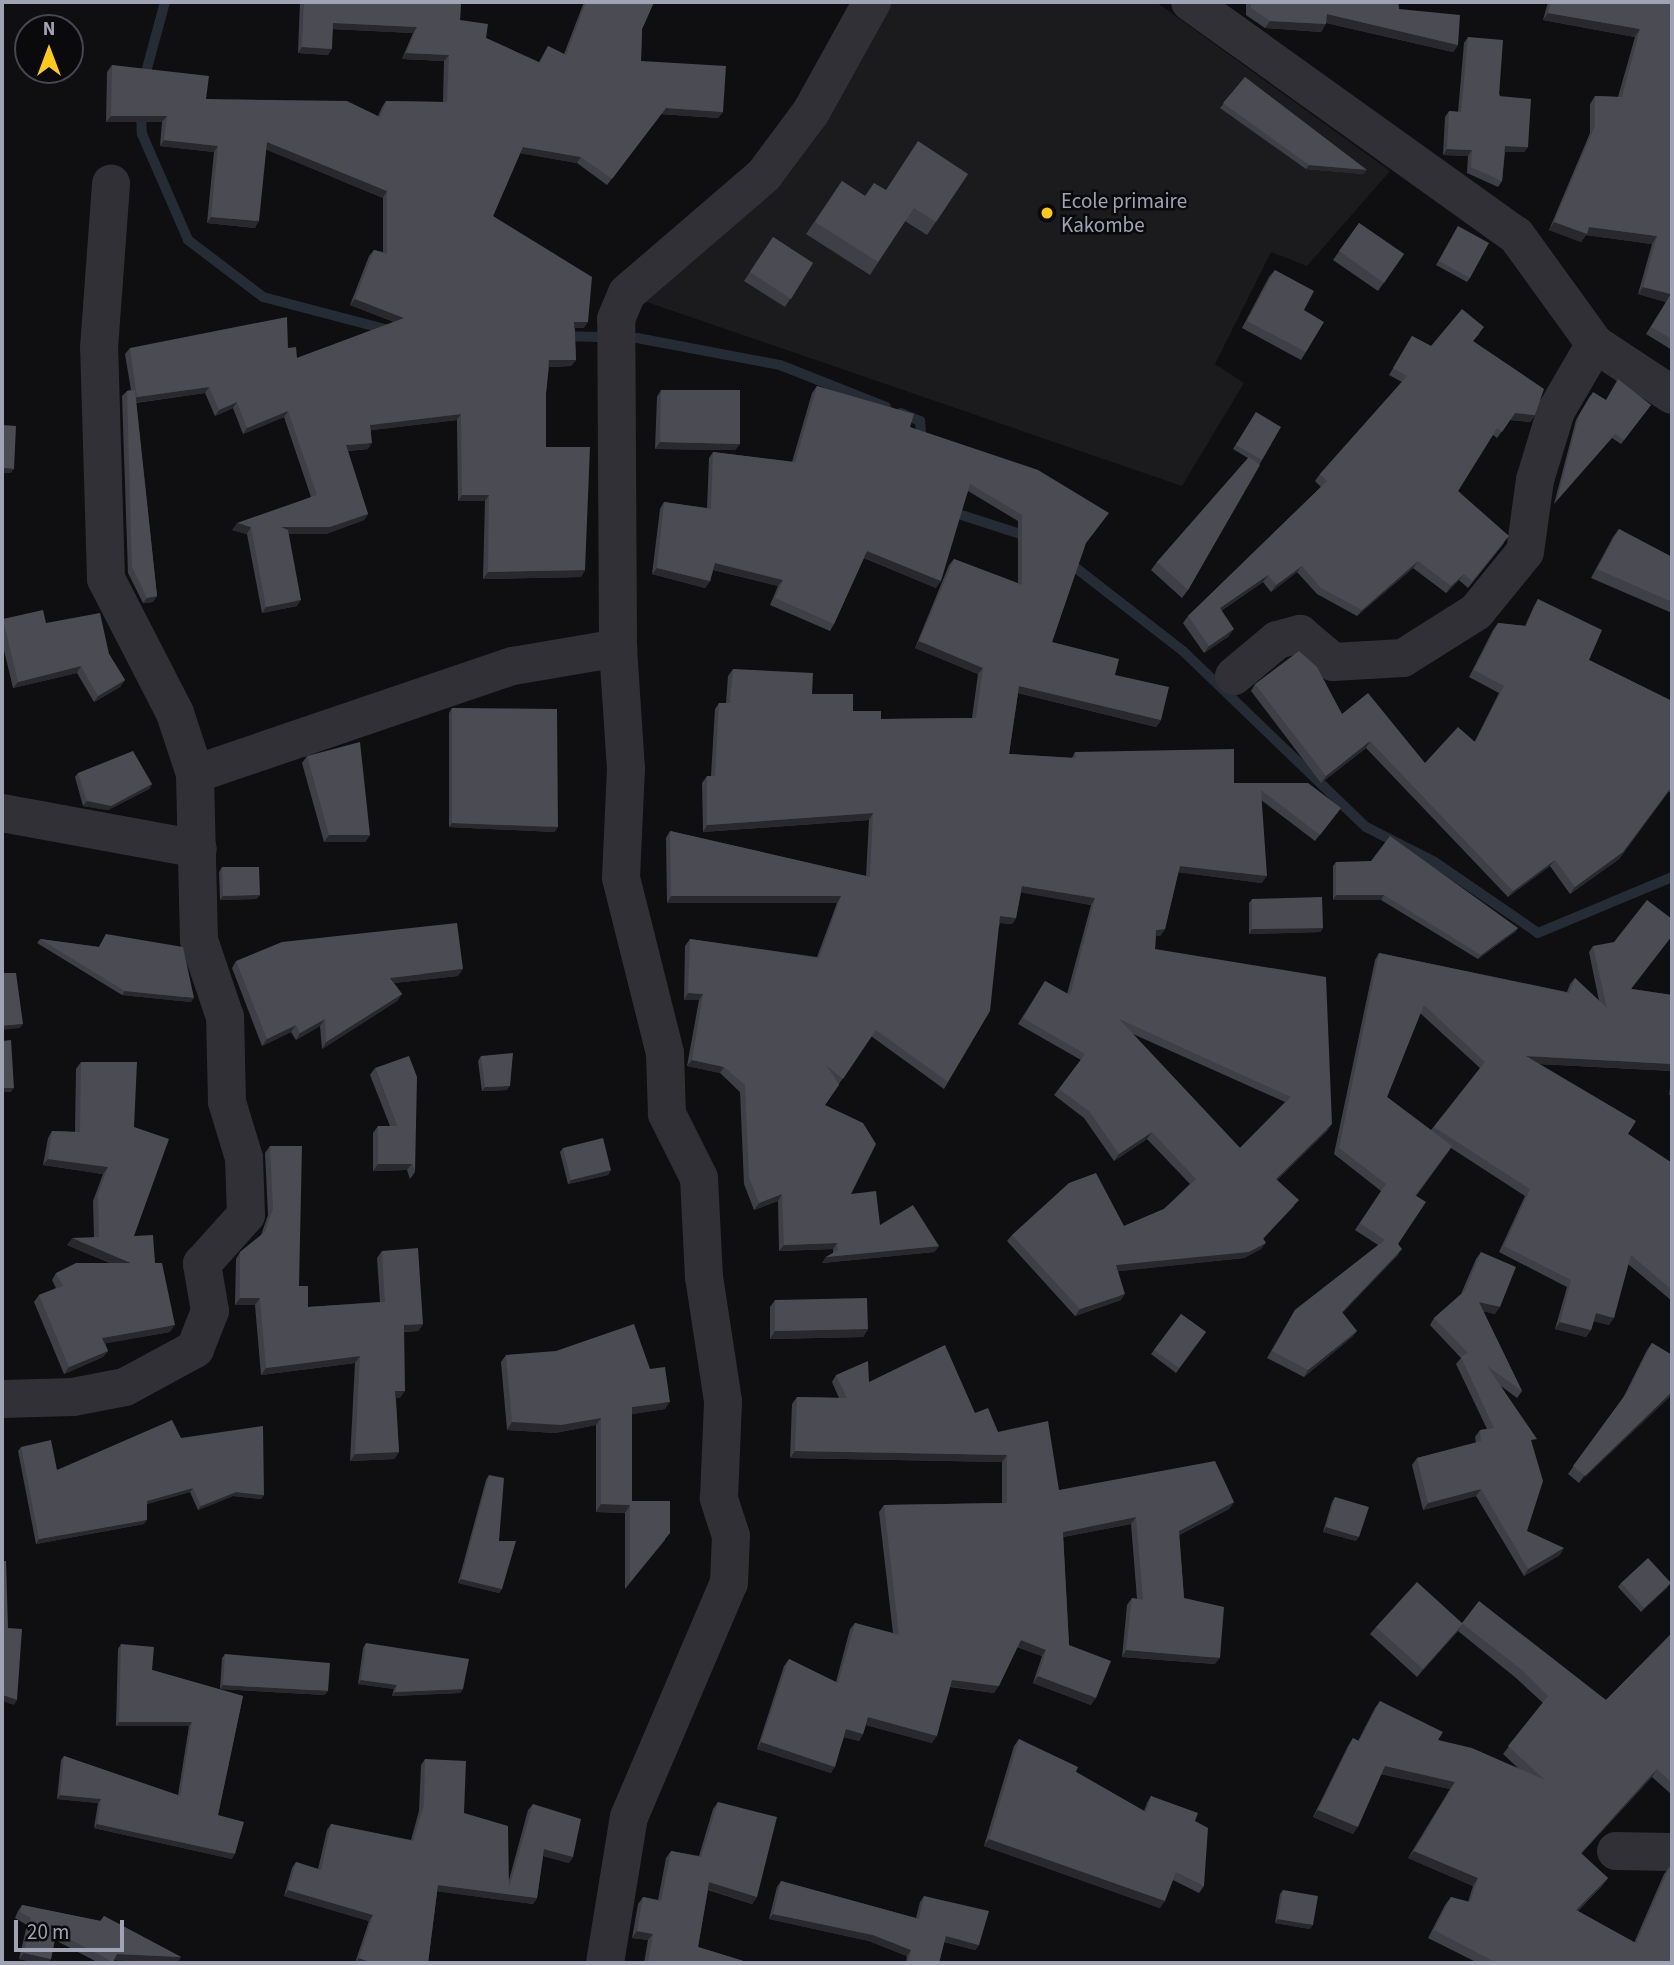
<!DOCTYPE html>
<html>
<head>
<meta charset="utf-8">
<style>
  body { margin:0 }
  #map { position:relative; width:1674px; height:1965px; overflow:hidden; background:#0f0f11; font-family:"Source Sans 3",sans-serif }
  div>[style] { position:absolute }
  [style*='--x'] { left:calc(var(--x)*1px); top:calc(var(--y)*1px); width:calc(var(--w)*1px); rotate:calc(var(--a)*1deg) }
  .built>* { inset:0; background:#1b1b1e }
  .stream>* { height:10px; margin:-5px; padding:0 5px; transform-origin:5px; border-radius:5px; background:#252c35 }
  .minor>* { height:38px; margin:-19px; padding:0 19px; transform-origin:19px; border-radius:19px; background:#303036 }
  .wall>* { inset:0; background:#3f4047 }
  .shaded-wall>* { inset:0; background:#28282d }
  .building>* { inset:0; background:#4a4b53 }
  .dots>* { width:19px; height:19px; translate:-50% -50%; box-sizing:border-box; border:4px solid #0a0a0c; border-radius:50% }
  span { translate:-50% -50%; white-space:nowrap; text-align:center; line-height:1.15; -webkit-text-stroke:5px #0a0a0c; paint-order:stroke }
  .poi-label { font-size:21px; color:#9fa3b3 }
  .left { translate:0 -50%; text-align:left }
  .frame { position:absolute; inset:0; border:4px solid #9fa3b3; pointer-events:none }
  .north { position:absolute; left:14px; top:14px; width:70px; height:70px; box-sizing:border-box; background:#0a0a0c; border:2px solid #46474f; border-radius:50%; rotate:0deg; font-size:19px; font-weight:700; line-height:28px; text-align:center; color:#9fa3b3 }
  .north::after { content:''; display:block; margin:auto; width:24px; height:32px; background:#ffc919; clip-path:polygon(50% 0,100% 100%,50% 72%,0 100%) }
  .scale { position:absolute; left:14px; top:1920px; width:110px; height:32px; box-sizing:border-box; border:4px solid #9fa3b3; border-top:0; padding-left:9px; font-size:21px; line-height:24px; white-space:nowrap; color:#9fa3b3; -webkit-text-stroke:5px #0a0a0c; paint-order:stroke }
</style>
</head>
<body>
<div id="map">
  <div class="built">
    <div style="clip-path:polygon(887px 2px,1156px 2px,1390px 171px,1307px 266px,1271px 252px,1215px 364px,1244px 383px,1182px 486px,644px 301px)"></div>
  </div>
  <div class="stream">
    <div style="--x:143;--y:83;--w:84;--a:-74.8"></div>
    <div style="--x:141;--y:110;--w:24;--a:88"></div>
    <div style="--x:142;--y:134;--w:116;--a:66.5"></div>
    <div style="--x:188;--y:240;--w:94;--a:37.2"></div>
    <div style="--x:263;--y:297;--w:134;--a:14.7"></div>
    <div style="--x:563;--y:336;--w:74;--a:1.5"></div>
    <div style="--x:637;--y:338;--w:146;--a:10.7"></div>
    <div style="--x:780;--y:365;--w:114;--a:21.6"></div>
    <div style="--x:901;--y:413;--w:21;--a:23"></div>
    <div style="--x:920;--y:421;--w:23;--a:85"></div>
    <div style="--x:949;--y:511;--w:85;--a:17.8"></div>
    <div style="--x:1067;--y:561;--w:147;--a:37.8"></div>
    <div style="--x:1183;--y:651;--w:254;--a:43.9"></div>
    <div style="--x:1366;--y:827;--w:75;--a:26.9"></div>
    <div style="--x:1433;--y:861;--w:127;--a:34.4"></div>
    <div style="--x:1538;--y:933;--w:145;--a:-22.7"></div>
  </div>
  <div class="minor">
    <div style="--x:1190;--y:2;--w:401;--a:35.6"></div>
    <div style="--x:1516;--y:235;--w:135;--a:54.1"></div>
    <div style="--x:1595;--y:344;--w:92;--a:33.5"></div>
    <div style="--x:1234;--y:676;--w:56;--a:-39.9"></div>
    <div style="--x:1277;--y:640;--w:24;--a:-15"></div>
    <div style="--x:1300;--y:634;--w:43;--a:40.3"></div>
    <div style="--x:1333;--y:662;--w:70;--a:-3.3"></div>
    <div style="--x:1403;--y:658;--w:86;--a:-32.2"></div>
    <div style="--x:1476;--y:612;--w:77;--a:-50.8"></div>
    <div style="--x:1525;--y:552;--w:73;--a:-82.1"></div>
    <div style="--x:1535;--y:480;--w:72;--a:-73.1"></div>
    <div style="--x:1556;--y:411;--w:78;--a:-59.8"></div>
    <div style="--x:195;--y:774;--w:336;--a:-18.8"></div>
    <div style="--x:513;--y:666;--w:107;--a:-9.7"></div>
    <div style="--x:2;--y:813;--w:199;--a:10.4"></div>
    <div style="--x:2;--y:1399;--w:71;--a:-1.6"></div>
    <div style="--x:73;--y:1397;--w:53;--a:-10.9"></div>
    <div style="--x:125;--y:1387;--w:80;--a:-28.5"></div>
    <div style="--x:195;--y:1349;--w:41;--a:-68.5"></div>
    <div style="--x:210;--y:1311;--w:48;--a:-99.7"></div>
    <div style="--x:202;--y:1264;--w:66;--a:-48.1"></div>
    <div style="--x:246;--y:1215;--w:57;--a:-92"></div>
    <div style="--x:244;--y:1158;--w:59;--a:-106.9"></div>
    <div style="--x:227;--y:1102;--w:85;--a:-91.3"></div>
    <div style="--x:225;--y:1017;--w:81;--a:-108.7"></div>
    <div style="--x:199;--y:940;--w:166;--a:-91.4"></div>
    <div style="--x:195;--y:774;--w:64;--a:-108.2"></div>
    <div style="--x:175;--y:713;--w:151;--a:-117.2"></div>
    <div style="--x:106;--y:579;--w:231;--a:-91.7"></div>
    <div style="--x:99;--y:348;--w:165;--a:-85.8"></div>
    <div style="--x:1616;--y:1851;--w:56;--a:1"></div>
    <div style="--x:605;--y:1963;--w:148;--a:-80.7"></div>
    <div style="--x:629;--y:1817;--w:254;--a:-66.9"></div>
    <div style="--x:729;--y:1583;--w:47;--a:-87.6"></div>
    <div style="--x:731;--y:1536;--w:40;--a:-108"></div>
    <div style="--x:719;--y:1498;--w:97;--a:-87.6"></div>
    <div style="--x:723;--y:1401;--w:125;--a:-98.7"></div>
    <div style="--x:704;--y:1277;--w:99;--a:-92.9"></div>
    <div style="--x:699;--y:1178;--w:72;--a:-116.6"></div>
    <div style="--x:667;--y:1114;--w:61;--a:-91.9"></div>
    <div style="--x:665;--y:1053;--w:180;--a:-104.1"></div>
    <div style="--x:621;--y:878;--w:109;--a:-87.4"></div>
    <div style="--x:626;--y:769;--w:121;--a:-93.8"></div>
    <div style="--x:618;--y:648;--w:329;--a:-90.3"></div>
    <div style="--x:616;--y:319;--w:28;--a:-67"></div>
    <div style="--x:627;--y:293;--w:181;--a:-40.7"></div>
    <div style="--x:764;--y:175;--w:79;--a:-53.3"></div>
    <div style="--x:811;--y:112;--w:126;--a:-61"></div>
  </div>
  <div class="wall">
    <div style="clip-path:polygon(300px 2px,461px 2px,460px 20px,486px 38px,539px 62px,548px 46px,564px 54px,584px 2px,654px 2px,642px 29px,641px 61px,723px 112px,718px 118px,661px 114px,607px 185px,577px 163px,520px 153px,493px 216px,584px 328px,575px 328px,576px 360px,571px 366px,549px 367px,546px 393px,546px 447px,585px 570px,581px 577px,483px 579px,485px 501px,458px 501px,457px 420px,371px 430px,368px 449px,348px 451px,368px 514px,364px 520px,326px 534px,288px 534px,297px 606px,262px 613px,247px 534px,232px 530px,311px 497px,284px 417px,243px 434px,233px 408px,215px 416px,205px 393px,136px 403px,157px 596px,153px 602px,143px 603px,128px 573px,122px 396px,127px 391px,131px 390px,125px 354px,130px 348px,288px 348px,297px 358px,394px 322px,350px 305px,369px 256px,374px 250px,383px 252px,383px 198px,266px 149px,255px 228px,207px 223px,214px 152px,160px 146px,162px 122px,106px 122px,107px 72px,112px 65px,206px 99px,378px 116px,382px 107px,386px 101px,443px 102px,444px 61px,402px 59px,413px 33px,333px 29px,328px 55px,298px 53px)"></div>
    <div style="clip-path:polygon(1246px 2px,1398px 2px,1399px 9px,1458px 45px,1453px 52px,1326px 23px,1321px 32px,1265px 28px,1246px 15px)"></div>
    <div style="clip-path:polygon(1548px 2px,1672px 2px,1672px 350px,1646px 334px,1666px 302px,1638px 294px,1652px 244px,1586px 235px,1581px 242px,1549px 230px,1590px 133px,1590px 104px,1595px 96px,1618px 97px,1635px 37px,1543px 20px)"></div>
    <div style="clip-path:polygon(1468px 37px,1528px 147px,1524px 152px,1505px 152px,1502px 181px,1498px 187px,1467px 173px,1468px 156px,1443px 155px,1445px 117px,1449px 111px,1458px 112px,1464px 43px)"></div>
    <div style="clip-path:polygon(1245px 77px,1364px 174px,1306px 169px,1220px 108px)"></div>
    <div style="clip-path:polygon(968px 174px,927px 235px,905px 221px,870px 275px,806px 234px,842px 181px,865px 196px,885px 190px)"></div>
    <div style="clip-path:polygon(1359px 223px,1404px 254px,1378px 291px,1333px 260px)"></div>
    <div style="clip-path:polygon(1458px 226px,1470px 278px,1467px 282px,1436px 265px)"></div>
    <div style="clip-path:polygon(773px 237px,813px 263px,785px 307px,744px 281px)"></div>
    <div style="clip-path:polygon(1275px 270px,1304px 310px,1306px 352px,1301px 360px,1242px 328px,1269px 277px)"></div>
    <div style="clip-path:polygon(1480px 333px,1473px 341px,1535px 415px,1530px 422px,1510px 420px,1497px 438px,1493px 435px,1458px 491px,1504px 543px,1468px 588px,1459px 580px,1446px 593px,1413px 568px,1357px 616px,1317px 594px,1297px 572px,1271px 592px,1263px 582px,1221px 611px,1229px 636px,1204px 653px,1183px 623px,1188px 616px,1321px 487px,1315px 481px,1320px 474px,1402px 382px,1389px 375px,1412px 336px,1431px 346px)"></div>
    <div style="clip-path:polygon(evenodd,817px 386px,910px 427px,1085px 544px,1052px 642px,1115px 675px,1161px 720px,1156px 727px,1018px 693px,1009px 754px,1072px 758px,1075px 752px,1234px 783px,1341px 808px,1315px 841px,1261px 800px,1262px 883px,1178px 872px,1165px 929px,1160px 936px,1156px 936px,1155px 949px,1328px 1130px,1277px 1180px,1294px 1206px,1263px 1239px,1261px 1249px,1244px 1258px,1118px 1271px,1121px 1300px,1075px 1316px,1007px 1241px,1012px 1235px,1124px 1226px,1164px 1209px,1190px 1184px,1147px 1139px,1114px 1161px,1084px 1118px,1054px 1095px,1081px 1060px,1018px 1024px,1045px 981px,1067px 994px,1091px 905px,1021px 892px,1016px 918px,1012px 924px,1000px 923px,948px 1082px,944px 1089px,871px 1036px,825px 1105px,851px 1194px,880px 1225px,939px 1246px,934px 1252px,822px 1263px,826px 1257px,833px 1253px,833px 1249px,779px 1251px,778px 1201px,754px 1210px,744px 1184px,740px 1092px,720px 1073px,687px 1066px,699px 1000px,684px 1000px,685px 946px,690px 939px,817px 957px,837px 903px,667px 903px,666px 838px,670px 831px,866px 876px,869px 820px,703px 832px,702px 783px,707px 776px,711px 776px,715px 709px,719px 703px,726px 703px,728px 676px,733px 669px,812px 694px,853px 711px,881px 719px,972px 718px,978px 674px,915px 648px,949px 565px,954px 559px,1018px 583px,1018px 521px,968px 491px,936px 588px,864px 558px,834px 624px,830px 631px,770px 605px,778px 586px,713px 570px,710px 581px,705px 588px,652px 574px,660px 509px,664px 502px,707px 508px,709px 458px,713px 452px,792px 462px,812px 393px,817px 386px,1133px 1034px,1285px 1102px,1240px 1148px,1133px 1034px)"></div>
    <div style="clip-path:polygon(661px 390px,740px 444px,735px 450px,655px 449px,657px 397px)"></div>
    <div style="clip-path:polygon(1590px 396px,1605px 400px,1651px 405px,1621px 444px,1612px 438px,1554px 504px,1576px 420px)"></div>
    <div style="clip-path:polygon(1256px 412px,1262px 460px,1188px 590px,1182px 598px,1151px 570px,1157px 562px,1248px 458px,1233px 449px)"></div>
    <div style="clip-path:polygon(1619px 529px,1672px 557px,1672px 613px,1591px 578px,1613px 537px)"></div>
    <div style="clip-path:polygon(1538px 599px,1589px 660px,1672px 701px,1672px 796px,1669px 791px,1619px 859px,1570px 894px,1550px 866px,1508px 897px,1366px 748px,1321px 783px,1251px 691px,1255px 684px,1342px 714px,1425px 763px,1475px 741px,1499px 693px,1469px 677px,1493px 630px,1498px 623px,1525px 626px,1534px 606px)"></div>
    <div style="clip-path:polygon(3px 619px,46px 623px,109px 654px,125px 680px,120px 687px,94px 702px,77px 673px,13px 688px,2px 642px)"></div>
    <div style="clip-path:polygon(452px 708px,555px 832px,449px 827px,449px 713px)"></div>
    <div style="clip-path:polygon(307px 756px,370px 835px,365px 842px,324px 842px,302px 763px)"></div>
    <div style="clip-path:polygon(78px 773px,152px 784px,149px 789px,108px 810px,83px 806px,75px 777px)"></div>
    <div style="clip-path:polygon(1336px 862px,1518px 928px,1515px 932px,1478px 959px,1381px 900px,1333px 900px,1333px 866px)"></div>
    <div style="clip-path:polygon(222px 867px,260px 895px,256px 899px,220px 900px,219px 872px)"></div>
    <div style="clip-path:polygon(1252px 899px,1323px 928px,1320px 932px,1249px 934px,1249px 903px)"></div>
    <div style="clip-path:polygon(106px 934px,191px 1002px,122px 995px,37px 943px,40px 939px,99px 947px)"></div>
    <div style="clip-path:polygon(evenodd,1593px 946px,1632px 989px,1672px 995px,1672px 1095px,1669px 1095px,1672px 1071px,1539px 1064px,1628px 1134px,1672px 1163px,1672px 1301px,1628px 1264px,1609px 1325px,1594px 1321px,1591px 1330px,1586px 1337px,1555px 1329px,1567px 1287px,1499px 1252px,1525px 1196px,1451px 1148px,1416px 1196px,1398px 1244px,1398px 1255px,1342px 1313px,1357px 1331px,1352px 1337px,1304px 1377px,1267px 1358px,1295px 1310px,1378px 1245px,1355px 1230px,1381px 1191px,1334px 1154px,1375px 960px,1379px 953px,1567px 992px,1570px 984px,1575px 978px,1599px 1001px,1589px 952px,1593px 946px,1420px 1013px,1480px 1068px,1431px 1130px,1387px 1097px,1420px 1013px)"></div>
    <div style="clip-path:polygon(236px 961px,458px 976px,394px 983px,402px 994px,397px 1001px,322px 1049px,320px 1026px,296px 1040px,291px 1032px,262px 1046px,232px 968px)"></div>
    <div style="clip-path:polygon(481px 1056px,507px 1090px,482px 1091px,478px 1061px)"></div>
    <div style="clip-path:polygon(81px 1062px,134px 1127px,134px 1236px,155px 1263px,170px 1332px,105px 1343px,108px 1351px,103px 1357px,64px 1374px,34px 1302px,39px 1295px,56px 1288px,52px 1280px,56px 1273px,110px 1263px,67px 1245px,94px 1237px,93px 1201px,103px 1174px,43px 1165px,48px 1138px,52px 1131px,75px 1132px,76px 1069px)"></div>
    <div style="clip-path:polygon(375px 1068px,415px 1172px,410px 1179px,407px 1170px,373px 1171px,373px 1133px,378px 1126px,390px 1126px,370px 1075px)"></div>
    <div style="clip-path:polygon(270px 1146px,299px 1286px,308px 1307px,380px 1302px,377px 1258px,382px 1251px,423px 1324px,418px 1331px,404px 1332px,400px 1398px,396px 1398px,399px 1452px,394px 1459px,350px 1461px,355px 1363px,261px 1375px,255px 1305px,235px 1305px,236px 1259px,240px 1252px,261px 1235px,268px 1215px,265px 1153px)"></div>
    <div style="clip-path:polygon(563px 1148px,611px 1170px,608px 1175px,568px 1184px,560px 1152px)"></div>
    <div style="clip-path:polygon(1481px 1252px,1495px 1314px,1483px 1311px,1522px 1391px,1517px 1398px,1501px 1386px,1532px 1446px,1527px 1531px,1560px 1555px,1524px 1576px,1476px 1496px,1423px 1510px,1412px 1465px,1417px 1458px,1476px 1443px,1475px 1437px,1480px 1430px,1487px 1429px,1456px 1364px,1461px 1358px,1430px 1325px,1434px 1318px,1461px 1294px,1476px 1259px)"></div>
    <div style="clip-path:polygon(775px 1300px,868px 1329px,863px 1337px,770px 1339px,770px 1307px)"></div>
    <div style="clip-path:polygon(1181px 1314px,1206px 1332px,1176px 1373px,1151px 1354px)"></div>
    <div style="clip-path:polygon(1652px 1343px,1672px 1355px,1579px 1483px,1568px 1474px,1623px 1398px,1647px 1350px)"></div>
    <div style="clip-path:polygon(506px 1355px,650px 1369px,665px 1409px,632px 1414px,632px 1501px,665px 1540px,625px 1589px,625px 1513px,596px 1512px,596px 1425px,555px 1433px,507px 1430px,501px 1362px)"></div>
    <div style="clip-path:polygon(836px 1375px,869px 1382px,975px 1413px,998px 1432px,1059px 1490px,1234px 1502px,1229px 1509px,1179px 1535px,1184px 1598px,1215px 1664px,1122px 1657px,1127px 1605px,1132px 1598px,1137px 1599px,1131px 1524px,1063px 1537px,1069px 1645px,1091px 1705px,1033px 1683px,1042px 1656px,1017px 1647px,994px 1693px,950px 1687px,932px 1743px,866px 1725px,863px 1734px,859px 1741px,844px 1737px,831px 1773px,757px 1749px,784px 1666px,789px 1659px,836px 1682px,850px 1629px,855px 1623px,893px 1633px,879px 1512px,884px 1505px,1002px 1503px,1002px 1462px,790px 1458px,792px 1404px,797px 1397px,839px 1398px,832px 1382px)"></div>
    <div style="clip-path:polygon(181px 1438px,264px 1495px,261px 1499px,233px 1496px,198px 1510px,190px 1492px,147px 1504px,144px 1524px,36px 1544px,18px 1451px,21px 1447px,57px 1470px)"></div>
    <div style="clip-path:polygon(489px 1475px,499px 1541px,502px 1589px,499px 1593px,458px 1583px,486px 1480px)"></div>
    <div style="clip-path:polygon(1335px 1497px,1356px 1541px,1323px 1532px,1332px 1502px)"></div>
    <div style="clip-path:polygon(1621px 1583px,1668px 1587px,1641px 1612px,1618px 1587px)"></div>
    <div style="clip-path:polygon(1462px 1623px,1606px 1700px,1672px 1633px,1672px 1795px,1652px 1777px,1581px 1854px,1608px 1878px,1602px 1886px,1578px 1911px,1634px 1943px,1664px 1874px,1670px 1866px,1672px 1963px,1478px 1963px,1428px 1938px,1445px 1905px,1451px 1897px,1468px 1902px,1473px 1886px,1408px 1858px,1450px 1789px,1381px 1774px,1353px 1834px,1313px 1817px,1348px 1746px,1353px 1738px,1358px 1741px,1375px 1708px,1380px 1701px,1438px 1740px,1518px 1768px,1503px 1754px,1543px 1703px,1516px 1678px,1458px 1631px,1417px 1677px,1370px 1634px,1376px 1627px)"></div>
    <div style="clip-path:polygon(366px 1643px,463px 1689px,460px 1693px,392px 1696px,394px 1689px,358px 1684px,363px 1648px)"></div>
    <div style="clip-path:polygon(121px 1644px,152px 1670px,243px 1696px,218px 1815px,232px 1859px,94px 1828px,98px 1803px,57px 1799px,61px 1760px,64px 1756px,178px 1795px,189px 1726px,116px 1726px,118px 1649px)"></div>
    <div style="clip-path:polygon(225px 1654px,325px 1695px,220px 1689px,222px 1658px)"></div>
    <div style="clip-path:polygon(1019px 1739px,1144px 1811px,1147px 1803px,1151px 1796px,1195px 1821px,1204px 1886px,1199px 1893px,1173px 1880px,1160px 1908px,984px 1846px,1014px 1746px)"></div>
    <div style="clip-path:polygon(425px 1759px,464px 1813px,509px 1880px,528px 1810px,533px 1804px,573px 1857px,569px 1863px,543px 1856px,537px 1898px,533px 1904px,437px 1891px,428px 1963px,355px 1963px,369px 1921px,284px 1896px,292px 1868px,296px 1862px,318px 1869px,327px 1830px,331px 1824px,411px 1840px,419px 1811px,421px 1765px)"></div>
    <div style="clip-path:polygon(718px 1802px,757px 1897px,752px 1904px,708px 1890px,698px 1947px,750px 1963px,644px 1963px,648px 1940px,632px 1938px,638px 1904px,643px 1897px,658px 1900px,666px 1858px,671px 1851px,699px 1856px,713px 1809px)"></div>
    <div style="clip-path:polygon(781px 1881px,916px 1918px,920px 1902px,924px 1896px,979px 1945px,975px 1950px,944px 1942px,939px 1963px,906px 1963px,907px 1956px,869px 1941px,769px 1919px,777px 1887px)"></div>
    <div style="clip-path:polygon(1283px 1890px,1310px 1929px,1275px 1923px,1280px 1894px)"></div>
    <div style="clip-path:polygon(22px 1905px,100px 1921px,104px 1916px,181px 1957px,177px 1963px,113px 1960px,112px 1963px,99px 1963px,55px 1940px,51px 1959px,48px 1963px,38px 1963px,19px 1959px,27px 1925px,15px 1918px,18px 1911px)"></div>
  </div>
  <div class="shaded-wall">
    <div style="clip-path:polygon(1548px 13px,1640px 29px,1635px 37px,1543px 20px)"></div>
    <div style="clip-path:polygon(1327px 14px,1458px 45px,1453px 52px,1322px 22px)"></div>
    <div style="clip-path:polygon(1270px 21px,1326px 24px,1321px 32px,1265px 28px)"></div>
    <div style="clip-path:polygon(333px 23px,417px 27px,413px 33px,329px 29px)"></div>
    <div style="clip-path:polygon(302px 47px,332px 49px,328px 55px,298px 53px)"></div>
    <div style="clip-path:polygon(406px 53px,449px 55px,444px 61px,402px 59px)"></div>
    <div style="clip-path:polygon(666px 108px,723px 112px,718px 118px,661px 114px,607px 185px)"></div>
    <div style="clip-path:polygon(111px 116px,167px 116px,162px 122px,106px 122px)"></div>
    <div style="clip-path:polygon(164px 140px,218px 146px,214px 152px,160px 146px)"></div>
    <div style="clip-path:polygon(267px 142px,387px 191px,383px 198px,262px 148px)"></div>
    <div style="clip-path:polygon(1505px 146px,1528px 147px,1524px 152px,1501px 152px)"></div>
    <div style="clip-path:polygon(523px 147px,581px 157px,577px 163px,518px 153px)"></div>
    <div style="clip-path:polygon(1447px 149px,1472px 150px,1468px 156px,1443px 155px)"></div>
    <div style="clip-path:polygon(1309px 165px,1367px 170px,1364px 174px,1306px 169px)"></div>
    <div style="clip-path:polygon(211px 217px,259px 221px,255px 228px,207px 223px)"></div>
    <div style="clip-path:polygon(1554px 222px,1589px 227px,1657px 236px,1652px 244px,1586px 235px,1581px 242px,1549px 230px)"></div>
    <div style="clip-path:polygon(1643px 287px,1671px 294px,1666px 302px,1638px 294px)"></div>
    <div style="clip-path:polygon(355px 299px,404px 318px,400px 324px,350px 305px)"></div>
    <div style="clip-path:polygon(574px 322px,588px 322px,584px 328px,570px 328px)"></div>
    <div style="clip-path:polygon(549px 360px,576px 360px,571px 366px,545px 367px)"></div>
    <div style="clip-path:polygon(209px 387px,205px 393px,133px 403px,137px 397px)"></div>
    <div style="clip-path:polygon(237px 402px,233px 408px,215px 416px,219px 410px)"></div>
    <div style="clip-path:polygon(288px 411px,284px 417px,243px 434px,247px 428px)"></div>
    <div style="clip-path:polygon(1515px 413px,1535px 415px,1530px 422px,1510px 420px)"></div>
    <div style="clip-path:polygon(461px 414px,457px 420px,366px 431px,370px 425px)"></div>
    <div style="clip-path:polygon(660px 442px,740px 444px,735px 450px,655px 449px)"></div>
    <div style="clip-path:polygon(372px 443px,368px 449px,342px 451px,346px 445px)"></div>
    <div style="clip-path:polygon(2px 468px,14px 469px,11px 473px,2px 473px)"></div>
    <div style="clip-path:polygon(462px 495px,489px 495px,485px 501px,458px 501px)"></div>
    <div style="clip-path:polygon(368px 514px,364px 520px,326px 534px,276px 534px,281px 527px)"></div>
    <div style="clip-path:polygon(237px 523px,251px 527px,247px 534px,232px 530px)"></div>
    <div style="clip-path:polygon(867px 551px,941px 581px,936px 588px,863px 557px)"></div>
    <div style="clip-path:polygon(1418px 561px,1413px 568px,1357px 616px,1362px 610px)"></div>
    <div style="clip-path:polygon(715px 563px,783px 580px,778px 586px,710px 569px)"></div>
    <div style="clip-path:polygon(1302px 566px,1297px 572px,1271px 592px,1276px 585px)"></div>
    <div style="clip-path:polygon(657px 568px,710px 581px,705px 588px,652px 574px)"></div>
    <div style="clip-path:polygon(585px 570px,581px 577px,483px 579px,488px 572px)"></div>
    <div style="clip-path:polygon(1464px 574px,1459px 580px,1446px 593px,1451px 586px)"></div>
    <div style="clip-path:polygon(1268px 575px,1263px 582px,1215px 615px,1220px 608px)"></div>
    <div style="clip-path:polygon(157px 596px,153px 602px,143px 603px,147px 598px)"></div>
    <div style="clip-path:polygon(301px 600px,297px 606px,262px 613px,266px 607px)"></div>
    <div style="clip-path:polygon(1234px 629px,1229px 636px,1204px 653px,1209px 646px)"></div>
    <div style="clip-path:polygon(919px 641px,983px 668px,978px 674px,915px 648px)"></div>
    <div style="clip-path:polygon(81px 666px,77px 673px,13px 688px,18px 682px)"></div>
    <div style="clip-path:polygon(125px 680px,120px 687px,94px 702px,98px 696px)"></div>
    <div style="clip-path:polygon(1019px 686px,1161px 720px,1156px 727px,1014px 692px)"></div>
    <div style="clip-path:polygon(1370px 741px,1366px 748px,1321px 783px,1326px 776px)"></div>
    <div style="clip-path:polygon(152px 784px,149px 789px,108px 810px,83px 806px,87px 801px)"></div>
    <div style="clip-path:polygon(1672px 786px,1619px 859px,1570px 894px,1575px 887px)"></div>
    <div style="clip-path:polygon(873px 813px,869px 820px,703px 832px,707px 825px)"></div>
    <div style="clip-path:polygon(452px 823px,558px 827px,555px 832px,449px 827px)"></div>
    <div style="clip-path:polygon(329px 835px,370px 835px,365px 842px,324px 842px)"></div>
    <div style="clip-path:polygon(1555px 860px,1550px 866px,1508px 897px,1513px 891px)"></div>
    <div style="clip-path:polygon(1180px 866px,1267px 876px,1262px 883px,1175px 872px)"></div>
    <div style="clip-path:polygon(1022px 886px,1095px 898px,1091px 905px,1018px 892px)"></div>
    <div style="clip-path:polygon(260px 895px,256px 899px,220px 900px,223px 896px)"></div>
    <div style="clip-path:polygon(1336px 895px,1384px 895px,1381px 900px,1333px 900px)"></div>
    <div style="clip-path:polygon(671px 896px,841px 896px,837px 903px,667px 903px)"></div>
    <div style="clip-path:polygon(1000px 916px,1016px 918px,1012px 924px,996px 923px)"></div>
    <div style="clip-path:polygon(1323px 928px,1320px 932px,1249px 934px,1252px 929px)"></div>
    <div style="clip-path:polygon(1518px 928px,1515px 932px,1478px 959px,1481px 955px)"></div>
    <div style="clip-path:polygon(1165px 929px,1160px 936px,1152px 936px,1156px 930px)"></div>
    <div style="clip-path:polygon(463px 969px,458px 976px,385px 984px,390px 978px)"></div>
    <div style="clip-path:polygon(125px 991px,194px 998px,191px 1002px,122px 995px)"></div>
    <div style="clip-path:polygon(688px 993px,703px 994px,699px 1000px,684px 1000px)"></div>
    <div style="clip-path:polygon(402px 994px,397px 1001px,322px 1049px,326px 1042px)"></div>
    <div style="clip-path:polygon(325px 1019px,320px 1026px,296px 1040px,300px 1033px)"></div>
    <div style="clip-path:polygon(23px 1024px,20px 1028px,2px 1030px,2px 1026px)"></div>
    <div style="clip-path:polygon(296px 1025px,291px 1032px,262px 1046px,267px 1039px)"></div>
    <div style="clip-path:polygon(1526px 1056px,1672px 1064px,1672px 1071px,1521px 1063px)"></div>
    <div style="clip-path:polygon(692px 1060px,724px 1067px,720px 1073px,687px 1066px)"></div>
    <div style="clip-path:polygon(510px 1086px,507px 1090px,482px 1091px,485px 1087px)"></div>
    <div style="clip-path:polygon(2px 1088px,14px 1088px,11px 1092px,2px 1092px)"></div>
    <div style="clip-path:polygon(1332px 1124px,1328px 1130px,1272px 1185px,1276px 1179px)"></div>
    <div style="clip-path:polygon(1152px 1132px,1147px 1139px,1114px 1161px,1119px 1154px)"></div>
    <div style="clip-path:polygon(48px 1159px,108px 1167px,103px 1174px,43px 1165px)"></div>
    <div style="clip-path:polygon(378px 1164px,412px 1164px,407px 1170px,373px 1171px)"></div>
    <div style="clip-path:polygon(611px 1170px,608px 1175px,568px 1184px,571px 1180px)"></div>
    <div style="clip-path:polygon(782px 1194px,778px 1201px,754px 1210px,759px 1203px)"></div>
    <div style="clip-path:polygon(72px 1238px,131px 1263px,126px 1269px,67px 1245px)"></div>
    <div style="clip-path:polygon(837px 1243px,833px 1249px,779px 1251px,784px 1245px)"></div>
    <div style="clip-path:polygon(1266px 1243px,1261px 1249px,1244px 1258px,1112px 1272px,1116px 1265px)"></div>
    <div style="clip-path:polygon(939px 1246px,934px 1252px,822px 1263px,826px 1257px)"></div>
    <div style="clip-path:polygon(1402px 1249px,1398px 1255px,1337px 1319px,1342px 1312px)"></div>
    <div style="clip-path:polygon(1125px 1294px,1121px 1300px,1075px 1316px,1080px 1309px)"></div>
    <div style="clip-path:polygon(240px 1298px,260px 1298px,255px 1305px,235px 1305px)"></div>
    <div style="clip-path:polygon(1479px 1302px,1500px 1307px,1495px 1314px,1474px 1309px)"></div>
    <div style="clip-path:polygon(1596px 1313px,1614px 1318px,1609px 1325px,1592px 1320px)"></div>
    <div style="clip-path:polygon(1560px 1322px,1591px 1330px,1586px 1337px,1555px 1329px)"></div>
    <div style="clip-path:polygon(423px 1324px,418px 1331px,399px 1332px,404px 1325px)"></div>
    <div style="clip-path:polygon(175px 1325px,170px 1332px,97px 1345px,102px 1338px)"></div>
    <div style="clip-path:polygon(868px 1329px,863px 1337px,770px 1339px,775px 1331px)"></div>
    <div style="clip-path:polygon(1357px 1331px,1352px 1337px,1304px 1377px,1308px 1370px)"></div>
    <div style="clip-path:polygon(108px 1351px,103px 1357px,64px 1374px,69px 1367px)"></div>
    <div style="clip-path:polygon(360px 1356px,355px 1363px,261px 1375px,266px 1368px)"></div>
    <div style="clip-path:polygon(395px 1391px,405px 1391px,400px 1398px,391px 1398px)"></div>
    <div style="clip-path:polygon(1672px 1392px,1672px 1395px,1579px 1483px,1585px 1476px)"></div>
    <div style="clip-path:polygon(670px 1402px,665px 1409px,627px 1415px,632px 1407px)"></div>
    <div style="clip-path:polygon(601px 1418px,596px 1425px,555px 1433px,507px 1430px,512px 1422px)"></div>
    <div style="clip-path:polygon(795px 1451px,1007px 1455px,1002px 1462px,790px 1458px)"></div>
    <div style="clip-path:polygon(399px 1452px,394px 1459px,350px 1461px,355px 1454px)"></div>
    <div style="clip-path:polygon(193px 1488px,190px 1492px,144px 1505px,147px 1501px)"></div>
    <div style="clip-path:polygon(1481px 1489px,1476px 1496px,1423px 1510px,1428px 1503px)"></div>
    <div style="clip-path:polygon(236px 1492px,264px 1495px,261px 1499px,233px 1496px,198px 1510px,201px 1506px)"></div>
    <div style="clip-path:polygon(1234px 1502px,1229px 1509px,1174px 1537px,1179px 1531px)"></div>
    <div style="clip-path:polygon(601px 1504px,630px 1505px,625px 1513px,596px 1512px)"></div>
    <div style="clip-path:polygon(1136px 1517px,1131px 1524px,1058px 1538px,1063px 1532px)"></div>
    <div style="clip-path:polygon(147px 1520px,144px 1524px,36px 1544px,39px 1539px)"></div>
    <div style="clip-path:polygon(1326px 1527px,1359px 1537px,1356px 1541px,1323px 1532px)"></div>
    <div style="clip-path:polygon(1564px 1548px,1560px 1555px,1524px 1576px,1528px 1569px)"></div>
    <div style="clip-path:polygon(461px 1579px,502px 1589px,499px 1593px,458px 1583px)"></div>
    <div style="clip-path:polygon(1671px 1583px,1668px 1587px,1641px 1612px,1644px 1608px)"></div>
    <div style="clip-path:polygon(1463px 1624px,1458px 1631px,1417px 1677px,1423px 1669px)"></div>
    <div style="clip-path:polygon(1021px 1640px,1046px 1650px,1042px 1656px,1016px 1646px)"></div>
    <div style="clip-path:polygon(1126px 1650px,1220px 1658px,1215px 1664px,1122px 1657px)"></div>
    <div style="clip-path:polygon(1038px 1676px,1096px 1698px,1091px 1705px,1033px 1683px)"></div>
    <div style="clip-path:polygon(361px 1680px,397px 1685px,394px 1689px,358px 1684px)"></div>
    <div style="clip-path:polygon(952px 1680px,999px 1686px,994px 1693px,947px 1686px)"></div>
    <div style="clip-path:polygon(223px 1685px,328px 1691px,325px 1695px,220px 1689px)"></div>
    <div style="clip-path:polygon(463px 1689px,460px 1693px,392px 1696px,395px 1692px)"></div>
    <div style="clip-path:polygon(2px 1695px,17px 1700px,14px 1705px,2px 1701px)"></div>
    <div style="clip-path:polygon(868px 1717px,937px 1736px,932px 1743px,863px 1724px)"></div>
    <div style="clip-path:polygon(119px 1722px,192px 1722px,189px 1726px,116px 1726px)"></div>
    <div style="clip-path:polygon(846px 1729px,863px 1734px,859px 1741px,842px 1736px)"></div>
    <div style="clip-path:polygon(761px 1742px,835px 1767px,831px 1773px,757px 1749px)"></div>
    <div style="clip-path:polygon(1385px 1766px,1455px 1782px,1450px 1789px,1380px 1774px)"></div>
    <div style="clip-path:polygon(1657px 1769px,1652px 1777px,1575px 1860px,1581px 1853px)"></div>
    <div style="clip-path:polygon(60px 1795px,101px 1799px,98px 1803px,57px 1799px)"></div>
    <div style="clip-path:polygon(1318px 1810px,1358px 1827px,1353px 1834px,1313px 1817px)"></div>
    <div style="clip-path:polygon(97px 1824px,235px 1854px,232px 1859px,94px 1828px)"></div>
    <div style="clip-path:polygon(989px 1839px,1165px 1901px,1160px 1908px,984px 1846px)"></div>
    <div style="clip-path:polygon(544px 1849px,573px 1857px,569px 1863px,540px 1855px)"></div>
    <div style="clip-path:polygon(1414px 1851px,1478px 1878px,1473px 1886px,1408px 1858px)"></div>
    <div style="clip-path:polygon(1608px 1878px,1602px 1886px,1571px 1917px,1576px 1910px)"></div>
    <div style="clip-path:polygon(709px 1882px,757px 1897px,752px 1904px,704px 1888px)"></div>
    <div style="clip-path:polygon(438px 1885px,537px 1898px,533px 1904px,434px 1891px)"></div>
    <div style="clip-path:polygon(288px 1890px,373px 1915px,369px 1921px,284px 1896px)"></div>
    <div style="clip-path:polygon(773px 1914px,873px 1935px,911px 1950px,907px 1956px,869px 1941px,769px 1919px)"></div>
    <div style="clip-path:polygon(1278px 1919px,1313px 1925px,1310px 1929px,1275px 1923px)"></div>
    <div style="clip-path:polygon(637px 1931px,653px 1934px,648px 1940px,632px 1938px)"></div>
    <div style="clip-path:polygon(946px 1936px,979px 1945px,975px 1950px,942px 1941px)"></div>
    <div style="clip-path:polygon(24px 1953px,51px 1959px,48px 1963px,38px 1963px,19px 1959px)"></div>
    <div style="clip-path:polygon(117px 1954px,181px 1957px,177px 1963px,112px 1960px)"></div>
    <div style="clip-path:polygon(359px 1958px,372px 1963px,355px 1963px)"></div>
  </div>
  <div class="building">
    <div style="clip-path:polygon(304px 2px,461px 2px,460px 20px,488px 24px,486px 38px,540px 63px,548px 46px,566px 55px,586px 2px,654px 2px,642px 29px,641px 61px,726px 66px,723px 112px,666px 108px,612px 179px,581px 157px,523px 147px,493px 216px,592px 277px,588px 322px,574px 322px,576px 360px,549px 360px,546px 393px,546px 447px,590px 447px,585px 570px,488px 572px,489px 495px,462px 495px,461px 414px,370px 425px,372px 443px,346px 445px,368px 514px,330px 527px,281px 527px,288px 530px,301px 600px,266px 607px,251px 527px,237px 523px,317px 495px,288px 411px,247px 428px,237px 402px,219px 410px,209px 387px,137px 397px,130px 348px,287px 317px,288px 348px,296px 347px,297px 358px,404px 318px,355px 299px,374px 250px,387px 254px,387px 191px,267px 142px,259px 221px,211px 217px,218px 146px,164px 140px,167px 116px,111px 116px,112px 65px,209px 76px,206px 99px,347px 101px,380px 117px,386px 101px,447px 102px,449px 55px,406px 53px,417px 27px,333px 23px,332px 49px,302px 47px)"></div>
    <div style="clip-path:polygon(1251px 2px,1398px 2px,1399px 9px,1460px 15px,1458px 45px,1327px 14px,1326px 24px,1270px 21px,1251px 8px)"></div>
    <div style="clip-path:polygon(1551px 2px,1672px 2px,1672px 339px,1651px 327px,1671px 294px,1643px 287px,1657px 236px,1589px 227px,1587px 234px,1554px 222px,1595px 126px,1595px 96px,1622px 97px,1640px 29px,1548px 13px)"></div>
    <div style="clip-path:polygon(1468px 37px,1503px 40px,1499px 96px,1531px 99px,1528px 147px,1505px 146px,1502px 181px,1471px 167px,1472px 150px,1447px 149px,1449px 111px,1461px 112px)"></div>
    <div style="clip-path:polygon(1245px 77px,1367px 170px,1309px 165px,1223px 103px)"></div>
    <div style="clip-path:polygon(918px 141px,968px 174px,936px 222px,914px 208px,878px 262px,815px 222px,842px 181px,865px 196px,874px 183px,886px 190px)"></div>
    <div style="clip-path:polygon(1359px 223px,1404px 254px,1384px 283px,1339px 251px)"></div>
    <div style="clip-path:polygon(1458px 226px,1489px 243px,1470px 278px,1439px 261px)"></div>
    <div style="clip-path:polygon(773px 237px,813px 263px,791px 299px,750px 272px)"></div>
    <div style="clip-path:polygon(1275px 270px,1314px 291px,1304px 310px,1324px 322px,1306px 352px,1247px 321px)"></div>
    <div style="clip-path:polygon(1462px 309px,1484px 327px,1473px 341px,1544px 389px,1535px 415px,1515px 413px,1502px 432px,1497px 428px,1458px 491px,1509px 536px,1472px 581px,1464px 574px,1451px 586px,1418px 561px,1362px 610px,1321px 588px,1302px 566px,1276px 585px,1268px 575px,1220px 608px,1234px 629px,1209px 646px,1188px 616px,1327px 481px,1320px 474px,1407px 376px,1393px 368px,1412px 336px,1431px 346px)"></div>
    <div style="clip-path:polygon(1618px 379px,1651px 405px,1624px 440px,1615px 434px,1557px 500px,1579px 415px,1593px 392px,1606px 400px)"></div>
    <div style="clip-path:polygon(evenodd,817px 386px,914px 414px,910px 427px,1038px 470px,1109px 513px,1086px 543px,1052px 642px,1119px 659px,1115px 675px,1169px 687px,1161px 720px,1019px 686px,1009px 754px,1076px 758px,1075px 752px,1234px 749px,1234px 783px,1308px 783px,1341px 808px,1320px 835px,1261px 790px,1267px 876px,1180px 866px,1165px 929px,1156px 930px,1155px 949px,1326px 977px,1332px 1124px,1276px 1179px,1299px 1200px,1263px 1238px,1266px 1243px,1249px 1252px,1116px 1265px,1125px 1294px,1080px 1309px,1012px 1235px,1069px 1183px,1096px 1173px,1124px 1226px,1164px 1209px,1196px 1179px,1152px 1132px,1119px 1154px,1089px 1111px,1059px 1089px,1085px 1054px,1023px 1018px,1045px 981px,1070px 995px,1095px 898px,1022px 886px,1016px 918px,1000px 916px,990px 1011px,948px 1082px,876px 1030px,843px 1079px,827px 1066px,839px 1085px,825px 1105px,863px 1123px,876px 1144px,851px 1194px,876px 1191px,880px 1225px,913px 1205px,939px 1246px,826px 1257px,838px 1250px,837px 1243px,784px 1245px,782px 1194px,759px 1203px,749px 1177px,745px 1085px,724px 1067px,692px 1060px,703px 994px,688px 993px,690px 939px,819px 958px,841px 896px,671px 896px,670px 831px,870px 877px,873px 813px,707px 825px,707px 776px,715px 776px,719px 703px,730px 703px,733px 669px,813px 673px,812px 694px,853px 694px,853px 711px,881px 711px,881px 719px,976px 718px,983px 668px,919px 641px,954px 559px,1022px 585px,1022px 515px,970px 484px,941px 581px,867px 551px,834px 624px,775px 598px,783px 580px,715px 563px,710px 581px,657px 568px,664px 502px,711px 509px,713px 452px,795px 462px,817px 386px,1119px 1019px,1291px 1097px,1240px 1148px,1119px 1019px)"></div>
    <div style="clip-path:polygon(135px 390px,157px 596px,147px 598px,132px 567px,127px 391px)"></div>
    <div style="clip-path:polygon(661px 390px,740px 390px,740px 444px,660px 442px)"></div>
    <div style="clip-path:polygon(1256px 412px,1281px 427px,1262px 460px,1236px 445px)"></div>
    <div style="clip-path:polygon(2px 425px,16px 426px,14px 469px,2px 468px)"></div>
    <div style="clip-path:polygon(1249px 457px,1260px 465px,1188px 590px,1157px 562px)"></div>
    <div style="clip-path:polygon(1619px 529px,1672px 557px,1672px 602px,1597px 569px)"></div>
    <div style="clip-path:polygon(1538px 599px,1602px 630px,1589px 660px,1672px 701px,1672px 786px,1623px 852px,1575px 887px,1555px 860px,1513px 891px,1370px 741px,1326px 776px,1255px 684px,1299px 651px,1317px 667px,1342px 714px,1368px 693px,1425px 763px,1458px 727px,1475px 742px,1504px 686px,1474px 670px,1498px 623px,1526px 626px)"></div>
    <div style="clip-path:polygon(43px 610px,46px 623px,100px 613px,109px 654px,125px 680px,98px 696px,81px 666px,18px 682px,3px 619px)"></div>
    <div style="clip-path:polygon(452px 708px,557px 709px,558px 827px,452px 823px)"></div>
    <div style="clip-path:polygon(360px 742px,370px 835px,329px 835px,307px 756px)"></div>
    <div style="clip-path:polygon(133px 751px,152px 784px,111px 806px,87px 801px,78px 773px)"></div>
    <div style="clip-path:polygon(1390px 836px,1518px 928px,1481px 955px,1384px 895px,1336px 895px,1336px 862px,1371px 861px)"></div>
    <div style="clip-path:polygon(222px 867px,259px 867px,260px 895px,223px 896px)"></div>
    <div style="clip-path:polygon(1322px 897px,1323px 928px,1252px 929px,1252px 899px)"></div>
    <div style="clip-path:polygon(1647px 900px,1672px 919px,1672px 936px,1631px 989px,1672px 995px,1672px 1064px,1526px 1056px,1636px 1121px,1628px 1134px,1672px 1163px,1672px 1290px,1631px 1255px,1614px 1318px,1596px 1313px,1591px 1330px,1560px 1322px,1571px 1280px,1504px 1246px,1530px 1189px,1434px 1127px,1485px 1062px,1424px 1005px,1387px 1097px,1452px 1146px,1415px 1195px,1426px 1202px,1398px 1244px,1402px 1249px,1342px 1312px,1357px 1331px,1308px 1370px,1272px 1351px,1295px 1310px,1385px 1240px,1360px 1223px,1386px 1184px,1339px 1148px,1379px 953px,1569px 993px,1575px 978px,1607px 1008px,1593px 946px,1614px 942px)"></div>
    <div style="clip-path:polygon(457px 923px,463px 969px,390px 978px,402px 994px,326px 1042px,325px 1019px,300px 1033px,296px 1025px,267px 1039px,236px 961px,282px 942px)"></div>
    <div style="clip-path:polygon(106px 934px,183px 947px,194px 998px,125px 991px,40px 939px,99px 947px)"></div>
    <div style="clip-path:polygon(2px 973px,16px 973px,23px 1024px,2px 1026px)"></div>
    <div style="clip-path:polygon(11px 1040px,14px 1088px,2px 1088px,2px 1041px)"></div>
    <div style="clip-path:polygon(513px 1053px,510px 1086px,485px 1087px,481px 1056px)"></div>
    <div style="clip-path:polygon(409px 1056px,417px 1077px,415px 1172px,412px 1164px,378px 1164px,378px 1126px,397px 1126px,375px 1068px)"></div>
    <div style="clip-path:polygon(81px 1062px,137px 1062px,134px 1127px,169px 1139px,134px 1236px,153px 1235px,155px 1263px,162px 1263px,175px 1325px,102px 1338px,108px 1351px,69px 1367px,39px 1295px,63px 1286px,56px 1273px,76px 1263px,131px 1263px,72px 1238px,99px 1237px,98px 1194px,108px 1167px,48px 1159px,52px 1131px,80px 1132px)"></div>
    <div style="clip-path:polygon(603px 1138px,611px 1170px,571px 1180px,563px 1148px)"></div>
    <div style="clip-path:polygon(270px 1146px,302px 1146px,299px 1286px,308px 1286px,308px 1307px,385px 1302px,382px 1251px,418px 1248px,423px 1324px,404px 1325px,405px 1391px,395px 1391px,399px 1452px,355px 1454px,360px 1356px,266px 1368px,260px 1298px,240px 1298px,240px 1252px,265px 1232px,273px 1208px)"></div>
    <div style="clip-path:polygon(1481px 1252px,1516px 1267px,1500px 1307px,1479px 1302px,1522px 1391px,1487px 1366px,1537px 1439px,1531px 1440px,1543px 1481px,1527px 1531px,1564px 1548px,1528px 1569px,1481px 1489px,1428px 1503px,1417px 1458px,1481px 1441px,1480px 1430px,1494px 1428px,1461px 1357px,1468px 1353px,1434px 1318px,1465px 1291px)"></div>
    <div style="clip-path:polygon(867px 1298px,868px 1329px,775px 1331px,775px 1300px)"></div>
    <div style="clip-path:polygon(1181px 1314px,1206px 1332px,1179px 1368px,1154px 1350px)"></div>
    <div style="clip-path:polygon(634px 1324px,650px 1369px,665px 1367px,670px 1402px,632px 1407px,632px 1501px,670px 1501px,670px 1533px,630px 1582px,630px 1505px,601px 1504px,601px 1418px,561px 1425px,512px 1422px,506px 1355px,556px 1351px)"></div>
    <div style="clip-path:polygon(1652px 1343px,1672px 1355px,1672px 1392px,1585px 1476px,1573px 1466px,1628px 1391px)"></div>
    <div style="clip-path:polygon(945px 1345px,975px 1413px,988px 1408px,998px 1432px,1048px 1421px,1059px 1490px,1215px 1461px,1234px 1502px,1179px 1531px,1184px 1598px,1224px 1607px,1220px 1658px,1126px 1650px,1132px 1598px,1143px 1600px,1136px 1517px,1063px 1532px,1069px 1645px,1111px 1661px,1096px 1698px,1038px 1676px,1046px 1650px,1021px 1640px,999px 1686px,952px 1680px,937px 1736px,868px 1717px,863px 1734px,846px 1729px,835px 1767px,761px 1742px,789px 1659px,838px 1683px,855px 1623px,899px 1635px,884px 1505px,1007px 1503px,1007px 1455px,795px 1451px,797px 1397px,847px 1398px,836px 1375px,868px 1361px,869px 1382px)"></div>
    <div style="clip-path:polygon(172px 1420px,181px 1438px,263px 1426px,264px 1495px,236px 1492px,201px 1506px,193px 1488px,147px 1501px,147px 1520px,39px 1539px,21px 1447px,51px 1440px,57px 1470px)"></div>
    <div style="clip-path:polygon(489px 1475px,504px 1478px,499px 1541px,516px 1541px,502px 1589px,461px 1579px)"></div>
    <div style="clip-path:polygon(1335px 1497px,1369px 1507px,1359px 1537px,1326px 1527px)"></div>
    <div style="clip-path:polygon(1648px 1558px,1671px 1583px,1644px 1608px,1621px 1583px)"></div>
    <div style="clip-path:polygon(2px 1561px,6px 1561px,8px 1628px,22px 1629px,17px 1700px,2px 1695px)"></div>
    <div style="clip-path:polygon(1417px 1582px,1462px 1623px,1479px 1601px,1606px 1700px,1672px 1633px,1672px 1783px,1657px 1769px,1581px 1853px,1608px 1878px,1576px 1910px,1636px 1943px,1670px 1866px,1672px 1866px,1672px 1963px,1495px 1963px,1495px 1962px,1434px 1930px,1451px 1897px,1470px 1902px,1478px 1878px,1414px 1851px,1455px 1782px,1385px 1766px,1358px 1827px,1318px 1810px,1353px 1738px,1359px 1741px,1380px 1701px,1443px 1732px,1438px 1740px,1472px 1748px,1545px 1780px,1508px 1746px,1548px 1696px,1522px 1670px,1463px 1624px,1423px 1669px,1376px 1627px)"></div>
    <div style="clip-path:polygon(366px 1643px,469px 1659px,463px 1689px,395px 1692px,397px 1685px,361px 1680px)"></div>
    <div style="clip-path:polygon(121px 1644px,154px 1647px,152px 1670px,243px 1696px,218px 1815px,244px 1822px,235px 1854px,97px 1824px,101px 1799px,60px 1795px,64px 1756px,180px 1796px,192px 1722px,119px 1722px)"></div>
    <div style="clip-path:polygon(225px 1654px,330px 1663px,328px 1691px,223px 1685px)"></div>
    <div style="clip-path:polygon(1019px 1739px,1078px 1767px,1076px 1772px,1146px 1812px,1151px 1796px,1198px 1813px,1195px 1821px,1208px 1828px,1204px 1886px,1176px 1872px,1165px 1901px,989px 1839px)"></div>
    <div style="clip-path:polygon(425px 1759px,466px 1761px,464px 1813px,508px 1826px,509px 1888px,533px 1804px,581px 1819px,573px 1857px,544px 1849px,537px 1898px,438px 1885px,428px 1963px,373px 1963px,359px 1958px,373px 1915px,288px 1890px,296px 1862px,321px 1870px,331px 1824px,413px 1841px,424px 1805px)"></div>
    <div style="clip-path:polygon(718px 1802px,777px 1817px,757px 1897px,709px 1882px,698px 1947px,750px 1963px,648px 1963px,653px 1934px,637px 1931px,643px 1897px,661px 1901px,671px 1851px,701px 1857px)"></div>
    <div style="clip-path:polygon(781px 1881px,919px 1919px,924px 1896px,989px 1911px,979px 1945px,946px 1936px,939px 1963px,908px 1963px,911px 1950px,873px 1935px,773px 1914px)"></div>
    <div style="clip-path:polygon(1283px 1890px,1318px 1896px,1313px 1925px,1278px 1919px)"></div>
    <div style="clip-path:polygon(22px 1905px,101px 1921px,104px 1916px,181px 1957px,117px 1954px,113px 1962px,56px 1932px,51px 1959px,24px 1953px,31px 1918px,20px 1912px)"></div>
  </div>
  <div class="dots">
    <div style="left:1047px;top:213px;background:#ffc919"></div>
  </div>
  <div class="poi-label">
    <span class="left" style="left:1061px;top:213px">Ecole primaire<br>Kakombe</span>
  </div>
  <div class="frame"></div>
  <div class="north">N</div>
  <div class="scale">20 m</div>
</div>
</body>
</html>
